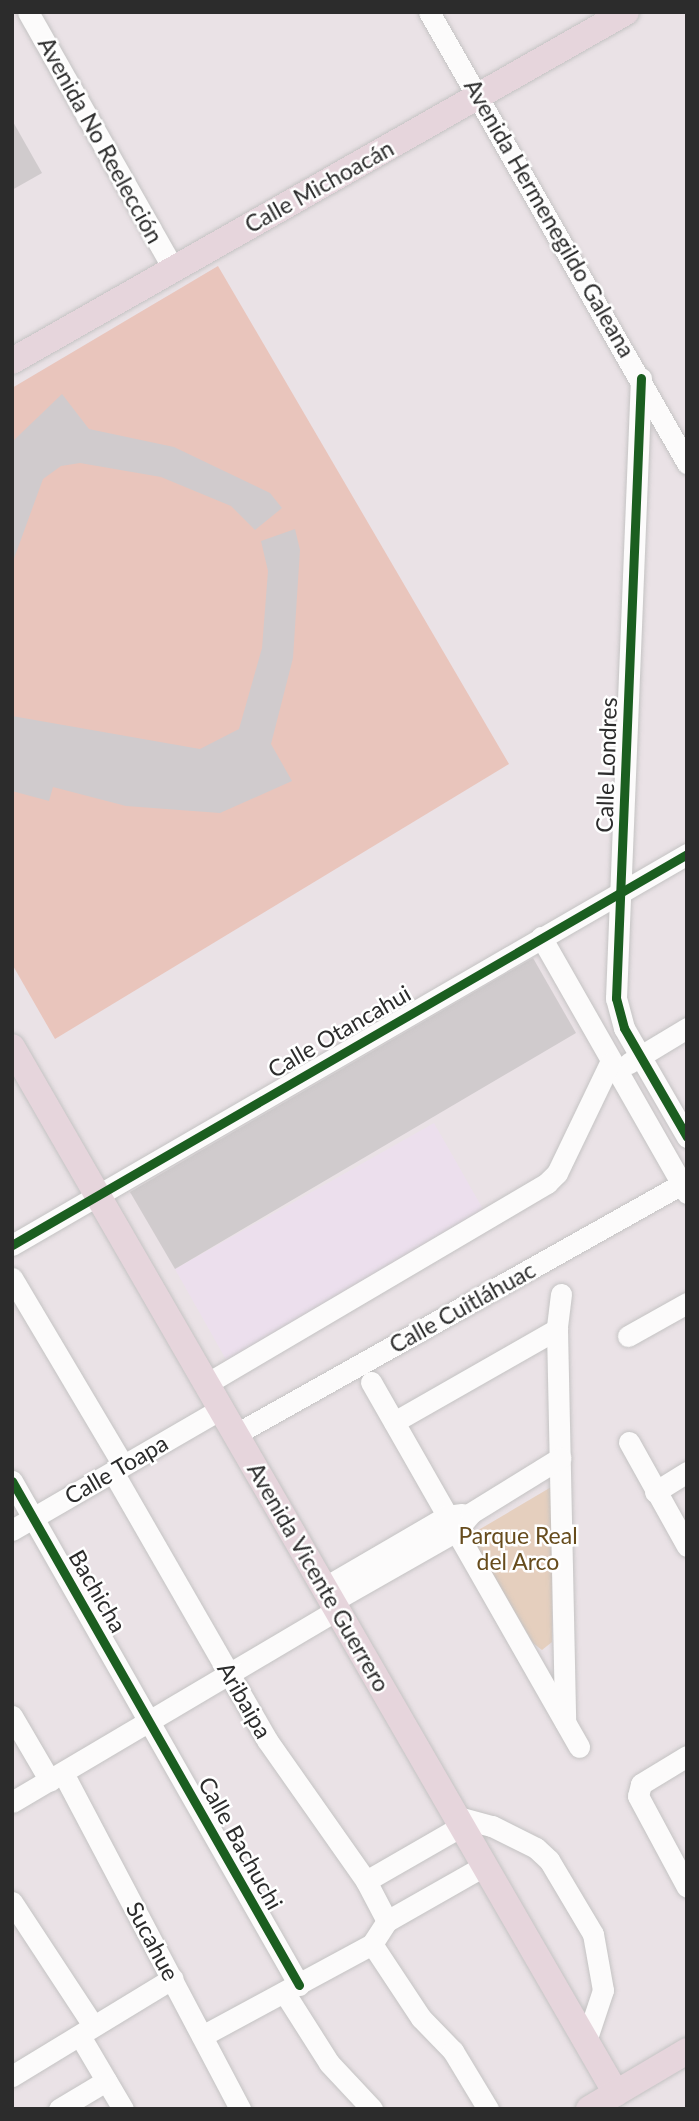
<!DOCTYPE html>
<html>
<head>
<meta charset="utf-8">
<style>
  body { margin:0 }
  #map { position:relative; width:699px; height:2121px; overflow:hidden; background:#eae2e6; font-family:Lato,sans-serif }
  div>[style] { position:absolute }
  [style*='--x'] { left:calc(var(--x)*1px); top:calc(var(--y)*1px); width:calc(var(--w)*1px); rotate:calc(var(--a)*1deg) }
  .medical>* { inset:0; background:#ecdfed }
  .green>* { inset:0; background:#e5cfbe }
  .pitch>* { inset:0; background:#e9c5bc }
  .building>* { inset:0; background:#d0cbcd }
  .roads { filter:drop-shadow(0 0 2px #c4c3c3) drop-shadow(0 0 2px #c4c3c3) }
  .minor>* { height:21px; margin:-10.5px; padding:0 10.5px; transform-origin:10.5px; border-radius:10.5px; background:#fcfbfb }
  .major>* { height:26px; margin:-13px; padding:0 13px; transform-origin:13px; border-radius:13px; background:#e6d5dc }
  .cycleway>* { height:9px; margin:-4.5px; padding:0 4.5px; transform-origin:4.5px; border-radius:4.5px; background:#1b5e20 }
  span { translate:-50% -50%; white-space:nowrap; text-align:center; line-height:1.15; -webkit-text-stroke:5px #fff; paint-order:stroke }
  .street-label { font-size:23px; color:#2c2c2c }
  .park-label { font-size:23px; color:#674c1d }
  .frame { position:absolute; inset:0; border:14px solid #2c2c2c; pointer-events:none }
</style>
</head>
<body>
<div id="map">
  <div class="medical">
    <div style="clip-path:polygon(434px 1123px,492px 1225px,233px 1372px,175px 1269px)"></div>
  </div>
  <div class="green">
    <div style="clip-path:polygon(553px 1486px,552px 1642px,542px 1650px,533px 1643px,470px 1535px)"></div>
  </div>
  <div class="pitch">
    <div style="clip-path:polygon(218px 266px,509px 764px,55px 1039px,12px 964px,12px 388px)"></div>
  </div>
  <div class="building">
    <div style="clip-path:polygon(12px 120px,42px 173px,12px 190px)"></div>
    <div style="clip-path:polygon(62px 394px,89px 429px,174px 447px,270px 493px,282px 508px,255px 530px,231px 506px,161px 477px,80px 463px,61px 466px,43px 479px,12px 564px,12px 442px)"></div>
    <div style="clip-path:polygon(295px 529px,300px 550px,293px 658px,271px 744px,292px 781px,220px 813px,126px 806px,53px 787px,49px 801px,12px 791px,12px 716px,200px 749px,239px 729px,262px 648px,268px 571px,261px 541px)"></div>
    <div style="clip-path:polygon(533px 958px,576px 1033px,175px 1269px,130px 1192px)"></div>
  </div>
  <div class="roads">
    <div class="minor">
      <div style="--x:28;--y:12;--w:294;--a:60.5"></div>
      <div style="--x:429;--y:12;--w:520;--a:60.23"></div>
      <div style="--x:641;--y:378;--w:621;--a:92.31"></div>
      <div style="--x:616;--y:998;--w:31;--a:75"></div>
      <div style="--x:624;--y:1028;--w:126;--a:60"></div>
      <div style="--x:541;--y:937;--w:295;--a:60.3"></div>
      <div style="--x:629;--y:1063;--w:68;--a:-31.1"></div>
      <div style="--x:12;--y:1245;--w:780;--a:-30.08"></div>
      <div style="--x:12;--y:1278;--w:217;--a:59.3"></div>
      <div style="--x:561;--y:1294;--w:35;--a:97"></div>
      <div style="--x:557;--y:1329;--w:393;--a:88.8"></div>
      <div style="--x:628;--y:1336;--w:68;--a:-29.2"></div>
      <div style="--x:371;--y:1382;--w:420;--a:60.3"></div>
      <div style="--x:206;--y:1384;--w:396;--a:-30.5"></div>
      <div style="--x:547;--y:1183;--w:14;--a:-45"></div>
      <div style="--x:557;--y:1173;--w:122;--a:-64.3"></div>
      <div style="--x:394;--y:1422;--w:188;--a:-29.7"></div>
      <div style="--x:236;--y:1434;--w:517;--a:-29.29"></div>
      <div style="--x:629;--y:1442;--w:119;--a:60.9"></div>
      <div style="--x:113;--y:1472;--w:309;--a:60.1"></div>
      <div style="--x:267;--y:1740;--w:172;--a:54.9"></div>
      <div style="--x:366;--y:1881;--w:45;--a:62.3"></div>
      <div style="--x:12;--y:1481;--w:580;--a:60.34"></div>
      <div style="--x:655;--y:1492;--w:38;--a:-32"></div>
      <div style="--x:12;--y:1530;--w:241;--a:-30.1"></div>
      <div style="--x:325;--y:1587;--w:141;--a:-30.2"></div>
      <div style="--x:447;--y:1516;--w:15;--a:-8"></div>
      <div style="--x:333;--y:1601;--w:142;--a:-29.6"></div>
      <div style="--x:456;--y:1531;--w:23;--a:-50"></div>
      <div style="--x:471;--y:1513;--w:105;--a:-31.7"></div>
      <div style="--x:12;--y:1716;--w:75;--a:59.7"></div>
      <div style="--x:687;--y:1756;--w:54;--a:148.7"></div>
      <div style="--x:641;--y:1784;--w:12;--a:104"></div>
      <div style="--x:638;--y:1796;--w:103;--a:61.7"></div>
      <div style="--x:63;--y:1773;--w:380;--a:62.2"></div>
      <div style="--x:12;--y:1802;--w:379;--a:-30.6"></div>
      <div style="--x:454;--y:1816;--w:39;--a:15"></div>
      <div style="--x:492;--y:1826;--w:49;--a:26.6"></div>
      <div style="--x:536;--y:1848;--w:18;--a:43"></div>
      <div style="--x:549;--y:1860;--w:86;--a:59.3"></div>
      <div style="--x:593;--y:1934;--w:57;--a:79.9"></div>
      <div style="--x:603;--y:1990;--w:54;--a:108.4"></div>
      <div style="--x:366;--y:1881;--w:108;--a:-29.9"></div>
      <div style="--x:12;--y:1902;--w:146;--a:56.7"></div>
      <div style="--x:372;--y:1944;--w:89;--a:56.5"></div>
      <div style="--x:421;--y:2018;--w:46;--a:45.9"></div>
      <div style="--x:453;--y:2051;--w:68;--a:58.9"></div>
      <div style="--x:284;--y:1992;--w:84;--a:57.6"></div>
      <div style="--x:329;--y:2063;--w:63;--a:46.9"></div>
      <div style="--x:80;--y:2036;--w:85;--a:59.5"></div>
      <div style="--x:202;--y:2036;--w:193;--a:-28.4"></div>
      <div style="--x:372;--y:1944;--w:27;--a:-57"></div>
      <div style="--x:387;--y:1921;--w:109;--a:-29.6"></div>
      <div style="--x:12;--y:2076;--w:188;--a:-31.3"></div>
      <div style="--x:59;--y:2109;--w:55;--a:-30.8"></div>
    </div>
    <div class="major">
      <div style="--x:12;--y:361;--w:706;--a:-29.61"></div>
      <div style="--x:12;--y:1047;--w:1208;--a:60"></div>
      <div style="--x:589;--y:2109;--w:114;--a:-30.6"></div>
    </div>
  </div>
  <div class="cycleway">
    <div style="--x:641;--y:378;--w:621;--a:92.31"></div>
    <div style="--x:616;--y:998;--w:31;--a:75"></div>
    <div style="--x:624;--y:1028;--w:126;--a:60"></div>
    <div style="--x:12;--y:1245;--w:780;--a:-30.08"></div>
    <div style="--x:12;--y:1481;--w:580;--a:60.34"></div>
  </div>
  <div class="street-label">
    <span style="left:101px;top:140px;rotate:61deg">Avenida No Reelección</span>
    <span style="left:319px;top:186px;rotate:-29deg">Calle Michoacán</span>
    <span style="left:550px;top:218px;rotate:60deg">Avenida Hermenegildo Galeana</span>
    <span style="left:606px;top:765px;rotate:-88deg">Calle Londres</span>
    <span style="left:339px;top:1031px;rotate:-30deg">Calle Otancahui</span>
    <span style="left:462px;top:1307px;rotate:-29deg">Calle Cuitláhuac</span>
    <span style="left:116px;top:1469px;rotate:-30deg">Calle Toapa</span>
    <span style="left:319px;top:1577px;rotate:60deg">Avenida Vicente Guerrero</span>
    <span style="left:98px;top:1591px;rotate:60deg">Bachicha</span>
    <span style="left:245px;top:1700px;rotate:60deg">Aribaipa</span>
    <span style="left:241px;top:1843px;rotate:61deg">Calle Bachuchi</span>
    <span style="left:153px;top:1941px;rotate:62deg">Sucahue</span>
  </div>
  <div class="park-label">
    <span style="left:518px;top:1548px">Parque Real<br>del Arco</span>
  </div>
  <div class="frame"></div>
</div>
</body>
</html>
